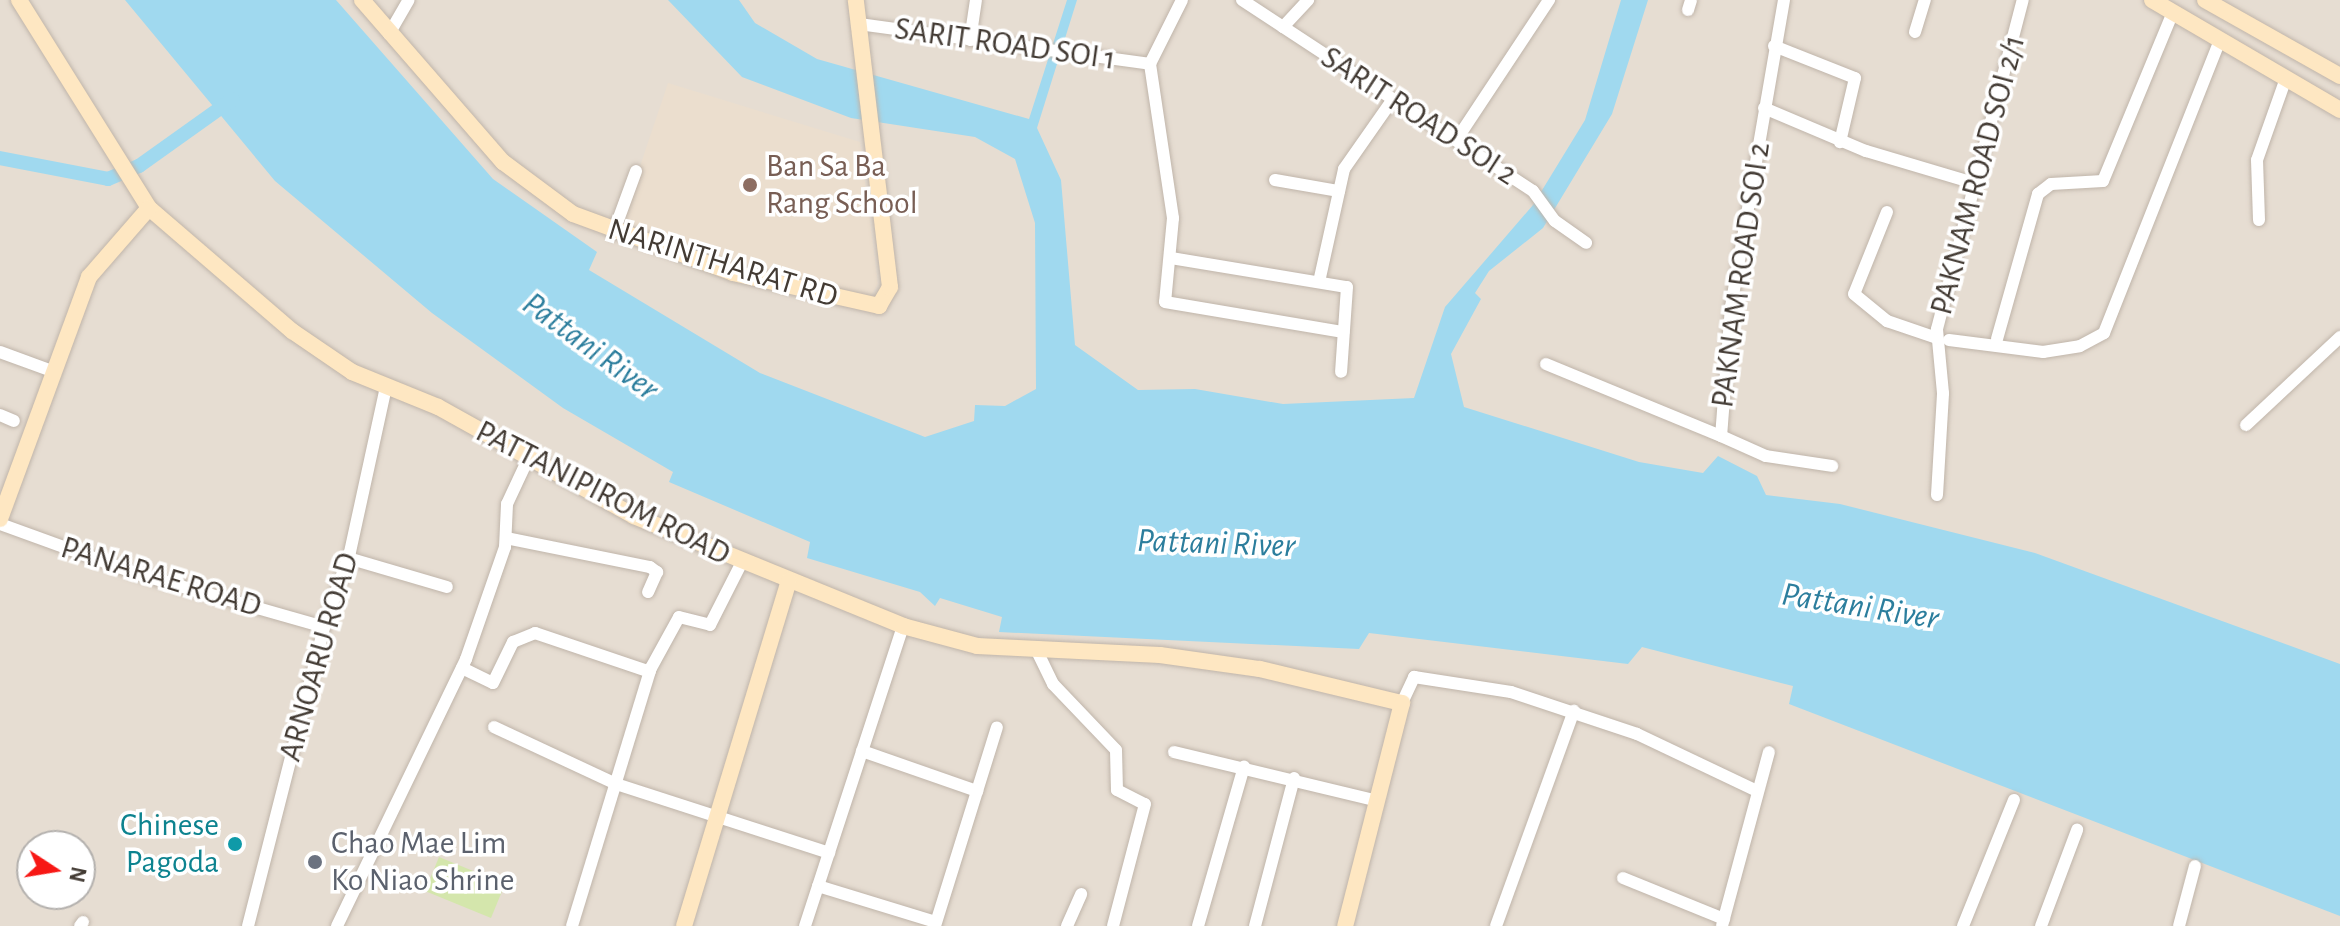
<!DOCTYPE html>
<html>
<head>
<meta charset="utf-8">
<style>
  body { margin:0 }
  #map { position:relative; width:2340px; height:926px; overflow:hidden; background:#f2ece4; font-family:"Alegreya Sans",sans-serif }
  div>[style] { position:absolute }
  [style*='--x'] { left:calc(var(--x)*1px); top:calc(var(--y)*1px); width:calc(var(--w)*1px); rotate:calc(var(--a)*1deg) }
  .residential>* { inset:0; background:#e6ddd2 }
  .education>* { inset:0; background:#ebdece }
  .green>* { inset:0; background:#d4e6ac }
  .water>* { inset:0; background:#a0d9ef }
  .canal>* { height:14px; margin:-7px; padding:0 7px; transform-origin:7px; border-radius:7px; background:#a0d9ef }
  .roads { filter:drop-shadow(0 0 2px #c0b5aa) drop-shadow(0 0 2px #c0b5aa) }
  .street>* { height:12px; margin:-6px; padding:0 6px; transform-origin:6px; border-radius:6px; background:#fff }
  .secondary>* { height:16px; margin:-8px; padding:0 8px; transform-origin:8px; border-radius:8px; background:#fee7c2 }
  .dots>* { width:22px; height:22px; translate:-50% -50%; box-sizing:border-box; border:4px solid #fff; border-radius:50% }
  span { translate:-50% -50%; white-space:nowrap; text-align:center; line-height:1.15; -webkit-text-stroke:7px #fff; paint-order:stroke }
  .street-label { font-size:32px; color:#433b34 }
  .education-label { font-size:32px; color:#785e54 }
  .left { translate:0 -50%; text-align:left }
  .culture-label { font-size:32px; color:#0d838f }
  .right { translate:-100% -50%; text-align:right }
  .worship-label { font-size:32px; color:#5b616d }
  .water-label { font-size:34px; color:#2c7e9d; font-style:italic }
  .north { position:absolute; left:16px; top:830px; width:80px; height:80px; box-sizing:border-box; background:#fff; border:2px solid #b4b1ae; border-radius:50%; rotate:102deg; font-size:22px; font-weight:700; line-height:32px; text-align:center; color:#433b34 }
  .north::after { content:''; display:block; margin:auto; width:28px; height:36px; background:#f71815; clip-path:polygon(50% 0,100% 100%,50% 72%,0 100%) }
</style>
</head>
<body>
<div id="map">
  <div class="residential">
    <div style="clip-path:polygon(evenodd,0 0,2340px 0,2340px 926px,0 926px,0 0,32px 846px,80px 846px,80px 894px,32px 894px,32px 846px)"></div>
  </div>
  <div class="education">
    <div style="clip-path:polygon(668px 83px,860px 142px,878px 284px,872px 294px,864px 300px,711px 261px,619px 229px)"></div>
  </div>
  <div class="green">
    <div style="clip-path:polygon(439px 857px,505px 884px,491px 918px,425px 891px)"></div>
  </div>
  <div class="water">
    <div style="clip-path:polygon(125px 0,336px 0,493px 179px,597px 252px,589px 270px,760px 373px,925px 437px,974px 421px,975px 405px,1005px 406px,1036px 389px,1035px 223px,1015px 159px,975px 137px,851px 118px,742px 77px,668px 0,739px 0,755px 23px,817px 59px,1029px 119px,1067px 0,1077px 0,1037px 128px,1061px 180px,1075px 345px,1138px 390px,1195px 389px,1283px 404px,1414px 398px,1445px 307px,1533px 205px,1585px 120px,1621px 0,1648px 0,1612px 114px,1543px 228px,1489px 271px,1475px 293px,1481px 299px,1451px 354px,1464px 407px,1639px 462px,1703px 473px,1718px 456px,1757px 476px,1766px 495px,1840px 504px,2035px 553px,2340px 664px,2340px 916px,1789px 704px,1793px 686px,1642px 647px,1628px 664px,1369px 633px,1359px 649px,999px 632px,1002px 617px,940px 598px,935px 606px,920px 592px,807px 558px,810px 542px,669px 482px,673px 472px,563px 408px,432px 313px,275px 181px)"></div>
  </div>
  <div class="canal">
    <div style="--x:0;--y:158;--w:110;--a:11"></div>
    <div style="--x:108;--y:179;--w:34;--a:-23"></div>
    <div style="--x:139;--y:166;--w:115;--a:-35.5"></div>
  </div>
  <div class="roads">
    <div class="street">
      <div style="--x:1182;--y:0;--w:72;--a:116.6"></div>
      <div style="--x:1150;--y:64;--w:156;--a:81.5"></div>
      <div style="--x:1173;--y:218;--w:84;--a:95.4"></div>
      <div style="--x:1165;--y:302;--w:181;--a:9.6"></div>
      <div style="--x:1242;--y:0;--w:348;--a:33.3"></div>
      <div style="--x:1533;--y:191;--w:37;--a:54"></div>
      <div style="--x:1555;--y:221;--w:38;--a:35"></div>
      <div style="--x:1784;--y:0;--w:312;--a:99.8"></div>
      <div style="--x:1731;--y:307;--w:129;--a:94.4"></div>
      <div style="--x:1721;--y:436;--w:49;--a:24"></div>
      <div style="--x:1766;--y:456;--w:67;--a:8.6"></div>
      <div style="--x:1688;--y:10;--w:10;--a:-73"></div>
      <div style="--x:859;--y:24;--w:294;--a:7.8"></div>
      <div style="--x:1283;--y:27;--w:37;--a:-47"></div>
      <div style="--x:1915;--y:32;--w:34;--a:-73"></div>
      <div style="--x:389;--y:34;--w:39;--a:-60"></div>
      <div style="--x:970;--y:40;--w:40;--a:-81.5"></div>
      <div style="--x:1774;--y:46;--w:87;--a:21.6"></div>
      <div style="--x:1855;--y:78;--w:66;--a:103.2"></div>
      <div style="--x:1764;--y:108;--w:111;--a:22.9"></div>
      <div style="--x:1866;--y:151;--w:116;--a:16.6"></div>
      <div style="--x:1457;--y:139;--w:167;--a:-56.5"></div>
      <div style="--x:1275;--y:180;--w:65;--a:9.8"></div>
      <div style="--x:1887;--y:212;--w:88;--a:111.9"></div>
      <div style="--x:1854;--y:294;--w:43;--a:39.3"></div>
      <div style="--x:1887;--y:321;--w:53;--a:18.8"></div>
      <div style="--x:2259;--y:220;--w:60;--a:-91.9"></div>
      <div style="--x:2257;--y:160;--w:87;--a:-70.5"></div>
      <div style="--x:613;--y:234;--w:67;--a:-69.9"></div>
      <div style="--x:1171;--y:258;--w:178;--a:9.4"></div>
      <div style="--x:1347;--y:287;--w:85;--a:94"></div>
      <div style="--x:1319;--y:282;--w:116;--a:-77.5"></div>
      <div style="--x:1344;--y:169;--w:85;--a:-55"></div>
      <div style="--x:1997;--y:339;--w:151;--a:-74.2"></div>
      <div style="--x:2038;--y:194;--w:16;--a:-38"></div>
      <div style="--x:2051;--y:184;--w:52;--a:-3.3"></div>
      <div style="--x:2103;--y:181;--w:183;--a:-67.5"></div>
      <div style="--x:1949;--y:340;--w:95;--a:7.3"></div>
      <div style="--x:2043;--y:352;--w:37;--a:-9"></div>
      <div style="--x:2080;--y:346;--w:27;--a:-28"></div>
      <div style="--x:2104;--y:333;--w:315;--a:-68.4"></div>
      <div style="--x:0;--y:352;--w:55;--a:20.1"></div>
      <div style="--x:1546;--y:364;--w:189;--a:22.4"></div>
      <div style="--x:0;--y:415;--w:15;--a:23"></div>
      <div style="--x:2246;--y:425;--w:129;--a:-43.1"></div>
      <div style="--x:1937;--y:495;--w:102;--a:-86.6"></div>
      <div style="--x:1943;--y:393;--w:64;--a:-95.4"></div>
      <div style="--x:1937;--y:329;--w:340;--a:-75.4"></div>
      <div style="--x:0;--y:524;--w:147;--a:19.9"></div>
      <div style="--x:138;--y:574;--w:193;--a:15.9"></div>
      <div style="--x:506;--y:538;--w:147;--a:11.4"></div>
      <div style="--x:650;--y:567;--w:9;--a:36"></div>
      <div style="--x:657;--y:572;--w:22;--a:114"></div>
      <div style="--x:348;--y:558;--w:103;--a:16.3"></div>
      <div style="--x:1036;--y:649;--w:39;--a:64"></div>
      <div style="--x:1053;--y:684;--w:91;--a:46.3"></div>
      <div style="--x:1116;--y:750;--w:40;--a:88.6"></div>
      <div style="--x:1117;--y:790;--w:31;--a:27"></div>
      <div style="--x:1145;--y:804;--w:126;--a:104.7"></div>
      <div style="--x:462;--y:668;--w:34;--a:26"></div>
      <div style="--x:493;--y:683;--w:46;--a:-64"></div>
      <div style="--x:513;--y:642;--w:24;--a:-22"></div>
      <div style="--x:535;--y:633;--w:121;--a:18.7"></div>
      <div style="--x:1402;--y:703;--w:29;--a:-65"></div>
      <div style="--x:1414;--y:677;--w:98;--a:8.8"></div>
      <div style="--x:1511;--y:692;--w:133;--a:18.4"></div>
      <div style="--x:1637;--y:734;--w:133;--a:25.4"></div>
      <div style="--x:494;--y:727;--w:135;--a:25"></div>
      <div style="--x:616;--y:784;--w:224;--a:17.9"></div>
      <div style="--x:862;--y:751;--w:122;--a:19.2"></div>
      <div style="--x:1174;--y:752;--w:206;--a:13.5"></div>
      <div style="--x:1623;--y:878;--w:109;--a:22.1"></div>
      <div style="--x:818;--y:886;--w:123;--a:17"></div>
      <div style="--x:80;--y:926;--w:5;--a:-53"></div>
      <div style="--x:248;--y:926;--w:309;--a:-75.7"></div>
      <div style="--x:324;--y:627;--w:79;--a:-70.9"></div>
      <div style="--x:350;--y:552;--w:169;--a:-77.7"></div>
      <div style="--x:337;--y:926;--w:297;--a:-64.2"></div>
      <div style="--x:466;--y:659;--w:119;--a:-70.8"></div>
      <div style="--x:505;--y:547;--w:43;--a:-87.3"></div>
      <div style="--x:507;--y:504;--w:50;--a:-65"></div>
      <div style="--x:572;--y:926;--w:270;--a:-73"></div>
      <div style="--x:651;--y:668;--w:58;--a:-61.2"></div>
      <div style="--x:679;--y:617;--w:32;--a:14"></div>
      <div style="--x:710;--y:625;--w:68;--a:-63.1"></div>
      <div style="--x:805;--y:926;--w:316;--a:-71.9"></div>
      <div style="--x:935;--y:926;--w:208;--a:-72.7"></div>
      <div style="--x:1067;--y:926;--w:35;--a:-66"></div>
      <div style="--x:1198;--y:926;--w:166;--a:-73.9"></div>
      <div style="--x:1255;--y:926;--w:153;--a:-75.2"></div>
      <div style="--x:1496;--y:926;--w:229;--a:-70.1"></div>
      <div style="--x:1722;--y:926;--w:180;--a:-74.9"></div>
      <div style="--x:1963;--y:926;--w:136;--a:-68"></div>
      <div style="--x:2041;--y:926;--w:103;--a:-69.4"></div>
      <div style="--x:2179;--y:926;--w:62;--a:-75.1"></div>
    </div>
    <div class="secondary">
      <div style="--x:19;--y:0;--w:245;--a:58"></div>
      <div style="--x:149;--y:208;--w:189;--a:40.7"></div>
      <div style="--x:292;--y:331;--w:73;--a:34.3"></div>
      <div style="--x:352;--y:372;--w:93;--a:22.1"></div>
      <div style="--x:438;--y:407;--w:224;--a:29.1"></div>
      <div style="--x:634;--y:516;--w:291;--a:22.2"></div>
      <div style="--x:903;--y:626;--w:77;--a:15.1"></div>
      <div style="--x:977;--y:646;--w:183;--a:2.8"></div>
      <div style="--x:1160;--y:655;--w:101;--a:8"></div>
      <div style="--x:1260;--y:669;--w:146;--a:13.5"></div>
      <div style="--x:1402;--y:703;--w:230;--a:104.3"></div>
      <div style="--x:362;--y:0;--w:215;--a:49"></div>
      <div style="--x:503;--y:162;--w:87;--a:36.6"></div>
      <div style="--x:573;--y:214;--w:171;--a:20.2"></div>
      <div style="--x:733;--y:273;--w:150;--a:12.7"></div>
      <div style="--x:879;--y:306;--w:22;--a:-60"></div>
      <div style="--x:890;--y:287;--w:289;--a:-96.8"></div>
      <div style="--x:2152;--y:0;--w:218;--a:30.3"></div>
      <div style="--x:2205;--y:0;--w:155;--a:29.4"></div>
      <div style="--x:0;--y:519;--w:258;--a:-69.8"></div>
      <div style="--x:89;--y:277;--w:91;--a:-49"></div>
      <div style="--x:684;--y:926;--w:361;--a:-73.1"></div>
    </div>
  </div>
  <div class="dots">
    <div style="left:750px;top:185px;background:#8d6e63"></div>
    <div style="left:235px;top:844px;background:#0f9aa8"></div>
    <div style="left:315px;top:862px;background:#6b7280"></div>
  </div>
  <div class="street-label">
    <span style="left:1005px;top:44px;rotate:8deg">SARIT ROAD SOI 1</span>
    <span style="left:1419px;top:116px;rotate:33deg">SARIT ROAD SOI 2</span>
    <span style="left:1978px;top:175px;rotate:-75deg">PAKNAM ROAD SOI 2/1</span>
    <span style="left:723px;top:263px;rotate:17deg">NARINTHARAT RD</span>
    <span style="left:1741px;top:275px;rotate:-82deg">PAKNAM ROAD SOI 2</span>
    <span style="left:603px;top:493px;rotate:27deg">PATTANIPIROM ROAD</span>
    <span style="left:161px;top:577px;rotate:17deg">PANARAE ROAD</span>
    <span style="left:319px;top:657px;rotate:-74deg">ARNOARU ROAD</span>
  </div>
  <div class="education-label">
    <span class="left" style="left:766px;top:185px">Ban Sa Ba<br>Rang School</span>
  </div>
  <div class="culture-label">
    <span class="right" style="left:219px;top:844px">Chinese<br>Pagoda</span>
  </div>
  <div class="worship-label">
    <span class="left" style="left:331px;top:862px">Chao Mae Lim<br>Ko Niao Shrine</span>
  </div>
  <div class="water-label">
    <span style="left:590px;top:347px;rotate:36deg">Pattani River</span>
    <span style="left:1216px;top:544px;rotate:2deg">Pattani River</span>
    <span style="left:1860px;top:607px;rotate:9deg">Pattani River</span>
  </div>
  <div class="north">N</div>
</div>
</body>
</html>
